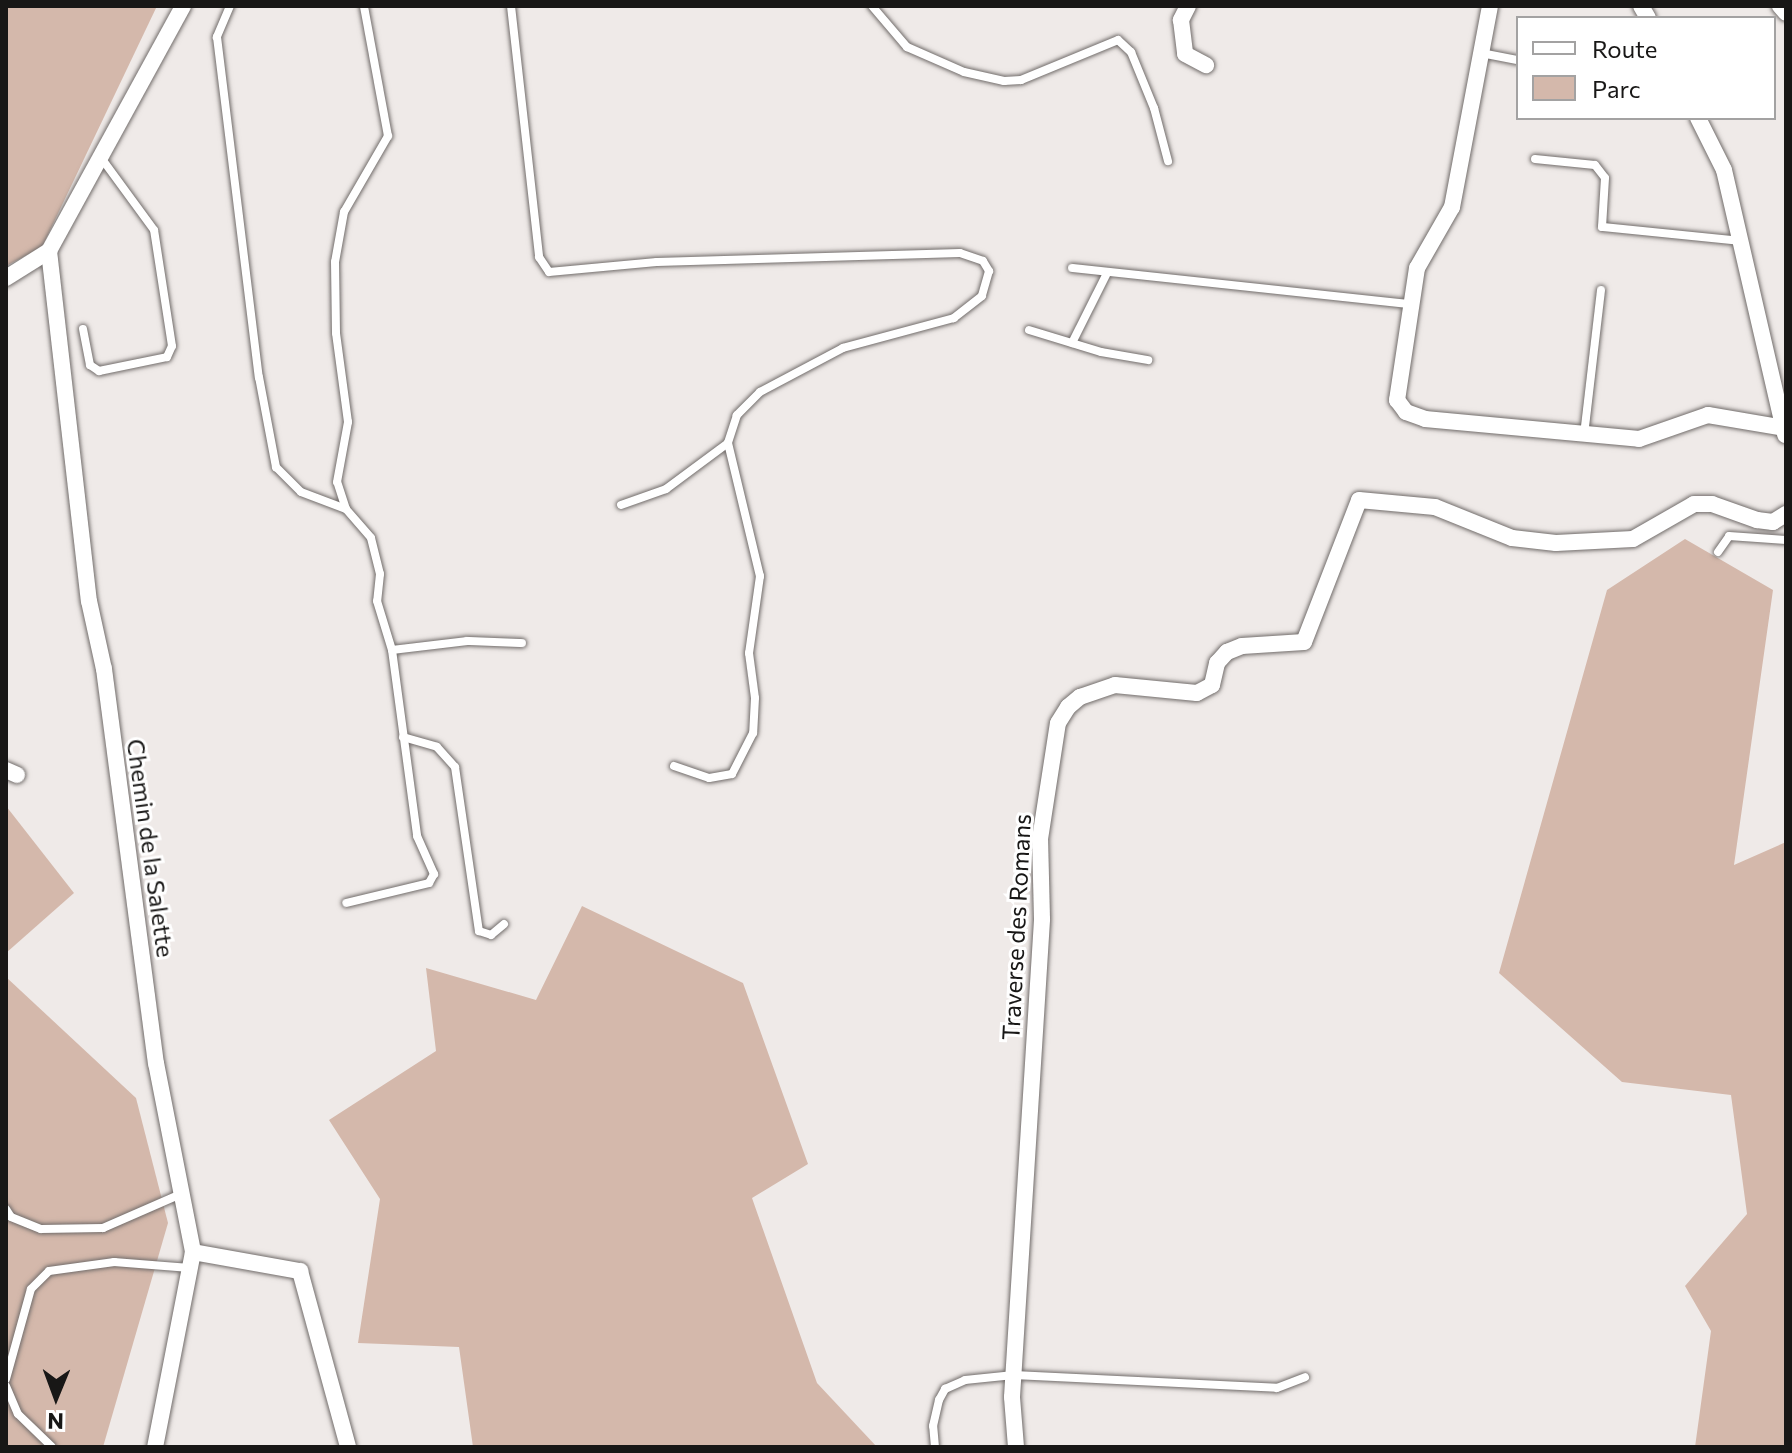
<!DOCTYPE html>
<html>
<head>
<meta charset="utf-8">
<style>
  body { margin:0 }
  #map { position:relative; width:1792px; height:1453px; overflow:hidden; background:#efeae8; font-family:Commissioner,sans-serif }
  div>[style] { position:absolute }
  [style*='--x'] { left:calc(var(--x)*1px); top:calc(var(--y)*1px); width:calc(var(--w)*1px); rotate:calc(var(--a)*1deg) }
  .green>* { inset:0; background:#d4b8ab }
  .roads { filter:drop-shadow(0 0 2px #716c6a) drop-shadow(0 0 2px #716c6a) }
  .service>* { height:8px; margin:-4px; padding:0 4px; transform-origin:4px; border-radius:4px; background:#fff }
  .minor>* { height:16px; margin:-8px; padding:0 8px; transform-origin:8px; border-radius:8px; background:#fff }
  span { translate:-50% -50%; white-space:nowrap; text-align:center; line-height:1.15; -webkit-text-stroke:6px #fff; paint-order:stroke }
  .street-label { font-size:24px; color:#181716 }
  .frame { position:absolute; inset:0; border:8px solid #181716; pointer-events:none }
  .legend { position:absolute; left:1516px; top:16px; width:260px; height:104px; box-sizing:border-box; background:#fff; border:2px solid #a3a2a2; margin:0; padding:10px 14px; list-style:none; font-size:24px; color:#181716 }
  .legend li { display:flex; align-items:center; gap:16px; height:40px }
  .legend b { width:40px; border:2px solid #a3a2a2 }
  .north { position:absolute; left:16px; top:1357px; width:80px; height:80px; -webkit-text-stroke:6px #fff; paint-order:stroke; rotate:181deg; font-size:22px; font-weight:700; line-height:32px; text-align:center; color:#181716 }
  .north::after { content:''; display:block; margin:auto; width:28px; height:36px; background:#181716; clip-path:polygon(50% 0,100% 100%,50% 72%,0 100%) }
</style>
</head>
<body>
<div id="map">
  <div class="green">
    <div style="clip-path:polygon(6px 6px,157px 6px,42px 247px,6px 266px)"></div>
    <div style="clip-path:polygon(1685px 539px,1773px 590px,1734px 865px,1786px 842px,1786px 1447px,1695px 1447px,1711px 1331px,1685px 1286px,1747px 1214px,1731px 1095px,1622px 1082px,1499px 973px,1607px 590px)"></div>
    <div style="clip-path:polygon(6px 806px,74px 893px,6px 953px)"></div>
    <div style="clip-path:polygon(582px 906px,743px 983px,808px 1164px,752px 1198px,817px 1383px,877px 1447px,473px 1447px,459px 1347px,358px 1343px,380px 1199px,329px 1120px,436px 1051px,426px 968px,536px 1000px)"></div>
    <div style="clip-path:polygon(6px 977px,136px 1098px,168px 1223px,103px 1447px,6px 1447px)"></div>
  </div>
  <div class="roads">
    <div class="service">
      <div style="--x:230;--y:6;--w:34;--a:113"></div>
      <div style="--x:217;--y:37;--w:343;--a:83"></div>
      <div style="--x:259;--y:377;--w:92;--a:79.3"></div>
      <div style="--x:276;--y:467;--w:35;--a:45"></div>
      <div style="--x:301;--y:492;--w:48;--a:20.7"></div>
      <div style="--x:346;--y:509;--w:38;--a:49"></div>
      <div style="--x:371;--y:538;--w:37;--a:76"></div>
      <div style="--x:380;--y:574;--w:27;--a:96"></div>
      <div style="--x:377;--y:601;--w:51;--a:73"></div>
      <div style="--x:392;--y:650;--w:188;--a:82.3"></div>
      <div style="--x:417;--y:836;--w:42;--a:65.9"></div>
      <div style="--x:434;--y:874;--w:10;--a:119"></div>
      <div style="--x:429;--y:883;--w:85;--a:166.5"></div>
      <div style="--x:511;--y:6;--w:253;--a:83.6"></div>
      <div style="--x:539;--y:257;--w:18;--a:56"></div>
      <div style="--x:549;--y:272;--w:108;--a:-5.3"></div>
      <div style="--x:657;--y:262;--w:303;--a:-1.7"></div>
      <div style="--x:960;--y:253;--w:24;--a:19"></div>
      <div style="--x:983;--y:261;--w:12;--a:59"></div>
      <div style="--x:989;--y:271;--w:26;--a:106"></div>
      <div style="--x:982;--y:296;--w:36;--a:142"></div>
      <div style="--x:954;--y:318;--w:115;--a:164.9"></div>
      <div style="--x:843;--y:348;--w:94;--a:152.1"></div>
      <div style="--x:760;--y:392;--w:33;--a:135"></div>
      <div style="--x:737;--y:415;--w:29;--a:108"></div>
      <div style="--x:728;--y:443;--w:137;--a:76.5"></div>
      <div style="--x:760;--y:576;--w:78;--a:98.1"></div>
      <div style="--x:749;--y:653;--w:45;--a:82.4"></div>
      <div style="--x:755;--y:698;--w:35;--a:93"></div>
      <div style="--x:753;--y:733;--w:46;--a:117.1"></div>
      <div style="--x:732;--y:774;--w:23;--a:170"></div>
      <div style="--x:709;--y:778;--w:37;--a:-161"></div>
      <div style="--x:872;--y:6;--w:54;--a:49.5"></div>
      <div style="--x:907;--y:47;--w:62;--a:23.7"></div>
      <div style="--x:964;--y:72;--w:41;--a:12.7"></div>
      <div style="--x:1004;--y:81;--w:17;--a:-3"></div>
      <div style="--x:1021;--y:80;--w:105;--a:-22.4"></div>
      <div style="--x:1118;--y:40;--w:18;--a:43"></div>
      <div style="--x:1131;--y:52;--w:61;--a:67.7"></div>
      <div style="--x:1154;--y:108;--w:55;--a:75.2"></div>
      <div style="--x:1481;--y:53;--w:38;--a:11"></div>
      <div style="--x:1535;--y:159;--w:60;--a:5.7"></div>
      <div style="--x:1595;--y:165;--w:16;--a:52"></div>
      <div style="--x:1605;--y:178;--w:49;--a:93.5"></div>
      <div style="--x:1602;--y:227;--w:141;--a:5.7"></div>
      <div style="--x:1072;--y:268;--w:339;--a:6.1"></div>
      <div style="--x:83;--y:329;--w:37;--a:79"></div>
      <div style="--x:90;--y:365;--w:11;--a:34"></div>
      <div style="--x:99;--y:371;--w:69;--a:-11.6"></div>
      <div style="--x:167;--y:357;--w:12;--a:-66"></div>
      <div style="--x:172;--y:346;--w:117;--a:-98.8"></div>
      <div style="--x:154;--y:230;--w:88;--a:-126.2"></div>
      <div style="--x:1029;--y:330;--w:75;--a:17"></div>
      <div style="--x:1101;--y:352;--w:48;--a:9.7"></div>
      <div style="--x:1072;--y:343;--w:78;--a:-63.4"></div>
      <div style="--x:1584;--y:435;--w:146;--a:-83.3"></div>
      <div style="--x:621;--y:505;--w:48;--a:-19.6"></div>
      <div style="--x:666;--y:489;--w:77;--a:-36.6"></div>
      <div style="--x:346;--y:509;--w:28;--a:-108"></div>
      <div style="--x:337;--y:482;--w:61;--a:-79.6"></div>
      <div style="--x:348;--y:422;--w:90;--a:-97.7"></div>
      <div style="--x:336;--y:333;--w:71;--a:-90.8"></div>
      <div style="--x:335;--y:262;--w:51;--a:-79.8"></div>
      <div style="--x:344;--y:212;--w:88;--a:-59.9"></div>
      <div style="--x:388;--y:136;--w:132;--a:-100.5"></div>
      <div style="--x:1718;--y:552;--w:19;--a:-55"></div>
      <div style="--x:1729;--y:536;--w:57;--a:4"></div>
      <div style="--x:392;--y:650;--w:76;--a:-6.8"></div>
      <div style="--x:467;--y:641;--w:55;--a:2.1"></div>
      <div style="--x:403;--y:737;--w:35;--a:16"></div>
      <div style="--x:437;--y:747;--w:27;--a:48"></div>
      <div style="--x:455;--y:767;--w:166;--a:81.7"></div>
      <div style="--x:479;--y:931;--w:13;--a:18"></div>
      <div style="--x:491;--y:935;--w:17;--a:-40"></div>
      <div style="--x:6;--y:1209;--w:9;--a:58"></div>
      <div style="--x:11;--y:1217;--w:32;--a:22"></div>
      <div style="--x:41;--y:1229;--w:62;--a:-0.9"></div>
      <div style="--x:103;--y:1228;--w:85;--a:-23.6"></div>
      <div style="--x:6;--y:1379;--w:93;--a:-74.5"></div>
      <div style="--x:31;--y:1289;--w:25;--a:-45"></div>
      <div style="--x:49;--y:1271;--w:66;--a:-7.9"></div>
      <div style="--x:114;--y:1262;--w:76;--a:4.5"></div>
      <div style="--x:6;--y:1386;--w:30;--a:67"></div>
      <div style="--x:18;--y:1414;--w:47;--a:44.1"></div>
      <div style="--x:935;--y:1447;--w:21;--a:-95"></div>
      <div style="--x:933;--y:1426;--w:27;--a:-77"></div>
      <div style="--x:939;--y:1400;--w:13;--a:-61"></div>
      <div style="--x:945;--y:1389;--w:22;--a:-24"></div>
      <div style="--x:965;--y:1380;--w:49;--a:-5.8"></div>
      <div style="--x:1014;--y:1375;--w:263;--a:2.8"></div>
      <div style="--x:1277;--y:1388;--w:30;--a:-21"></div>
    </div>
    <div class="minor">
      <div style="--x:1188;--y:6;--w:16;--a:117"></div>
      <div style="--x:1181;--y:20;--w:34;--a:83"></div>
      <div style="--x:1185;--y:54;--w:24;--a:28"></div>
      <div style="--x:1490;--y:6;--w:205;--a:100.7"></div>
      <div style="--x:1452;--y:207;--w:70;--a:119.8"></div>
      <div style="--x:1417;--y:268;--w:134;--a:98.6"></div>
      <div style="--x:1397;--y:400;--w:15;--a:53"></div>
      <div style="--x:1406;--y:412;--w:20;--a:20"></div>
      <div style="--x:1425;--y:419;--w:215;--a:5.3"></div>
      <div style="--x:1639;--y:439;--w:73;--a:-19.2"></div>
      <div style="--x:1708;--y:415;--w:77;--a:9.7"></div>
      <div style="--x:1641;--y:6;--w:14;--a:60"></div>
      <div style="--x:1780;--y:6;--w:9;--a:49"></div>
      <div style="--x:1698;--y:118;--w:58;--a:63.4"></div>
      <div style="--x:1724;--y:170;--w:272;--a:77"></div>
      <div style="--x:49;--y:251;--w:352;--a:83.5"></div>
      <div style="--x:89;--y:601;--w:70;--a:77.6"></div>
      <div style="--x:104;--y:669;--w:397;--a:82.5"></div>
      <div style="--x:156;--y:1063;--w:193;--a:78.9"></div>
      <div style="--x:193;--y:1252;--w:199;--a:101"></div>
      <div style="--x:6;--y:278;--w:51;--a:-32.1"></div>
      <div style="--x:49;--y:251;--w:279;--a:-61.3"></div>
      <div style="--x:6;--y:770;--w:12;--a:24"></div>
      <div style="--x:193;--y:1252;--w:109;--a:10.1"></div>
      <div style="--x:300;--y:1271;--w:182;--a:74.7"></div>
      <div style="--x:1016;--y:1447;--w:50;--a:-94.6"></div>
      <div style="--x:1012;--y:1397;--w:479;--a:-86.4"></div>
      <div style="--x:1042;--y:919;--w:80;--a:-91.4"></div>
      <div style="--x:1040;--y:839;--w:117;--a:-81.2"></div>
      <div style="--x:1058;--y:723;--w:19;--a:-58"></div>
      <div style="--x:1068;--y:707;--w:16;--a:-40"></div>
      <div style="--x:1080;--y:697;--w:37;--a:-19"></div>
      <div style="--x:1115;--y:685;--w:82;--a:5.6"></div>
      <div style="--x:1197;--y:693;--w:17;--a:-28"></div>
      <div style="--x:1212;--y:685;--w:23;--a:-77"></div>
      <div style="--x:1217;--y:663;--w:15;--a:-48"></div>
      <div style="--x:1227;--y:652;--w:16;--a:-22"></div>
      <div style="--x:1242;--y:646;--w:62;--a:-3.7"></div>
      <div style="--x:1304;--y:642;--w:152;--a:-68.8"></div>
      <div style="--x:1359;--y:500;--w:76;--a:5.3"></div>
      <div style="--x:1435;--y:507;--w:83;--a:21.9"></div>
      <div style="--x:1512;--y:538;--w:44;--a:6.5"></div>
      <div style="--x:1556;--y:543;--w:77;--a:-3"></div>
      <div style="--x:1633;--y:539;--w:70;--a:-29.8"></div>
      <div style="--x:1694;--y:504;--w:18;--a:0"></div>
      <div style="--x:1712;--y:504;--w:48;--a:19.6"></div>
      <div style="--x:1757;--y:520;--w:16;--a:7"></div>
      <div style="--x:1773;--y:522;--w:15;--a:-32"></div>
    </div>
  </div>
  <div class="street-label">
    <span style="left:151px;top:848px;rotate:82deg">Chemin de la Salette</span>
    <span style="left:1016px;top:927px;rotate:-87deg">Traverse des Romans</span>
  </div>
  <div class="frame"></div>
  <ul class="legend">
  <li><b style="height:10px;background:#fff"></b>Route</li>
  <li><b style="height:22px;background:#d4b8ab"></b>Parc</li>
  </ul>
  <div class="north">N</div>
</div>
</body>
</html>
